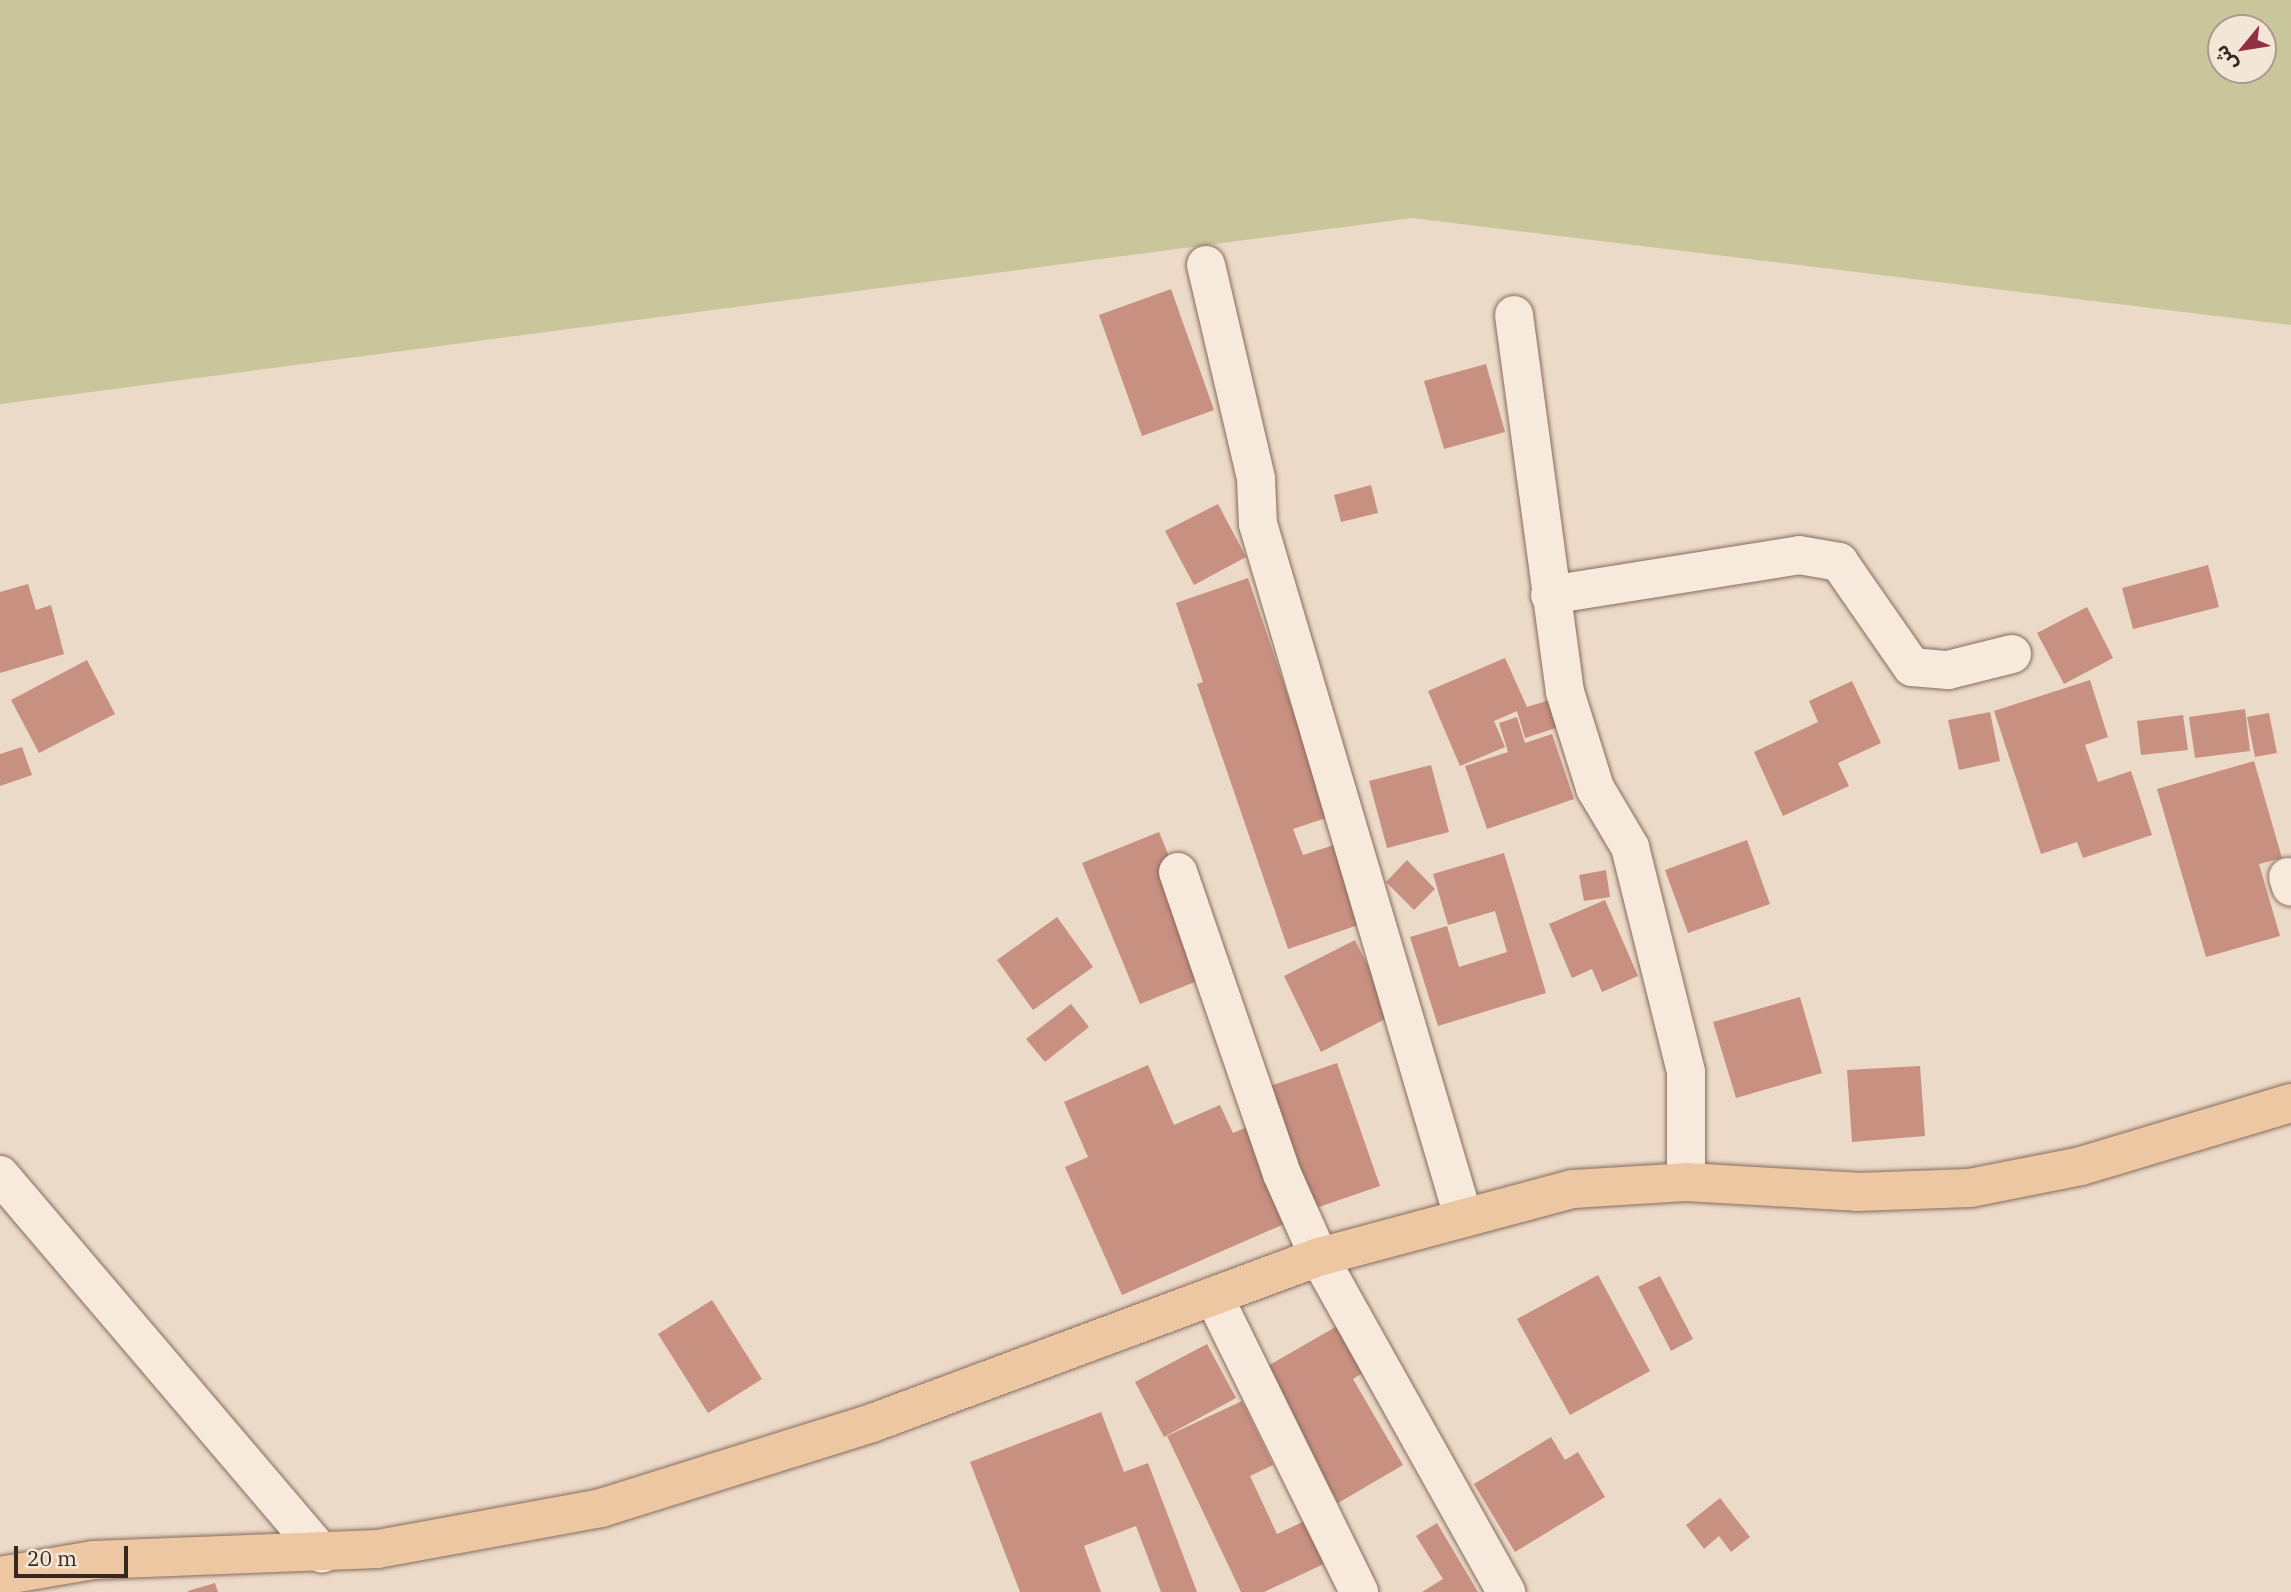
<!DOCTYPE html>
<html>
<head>
<meta charset="utf-8">
<style>
  body { margin:0 }
  #map { position:relative; width:2291px; height:1592px; overflow:hidden; background:#ecdac8; font-family:"IBM Plex Serif","Noto Sans Arabic",serif }
  div>[style] { position:absolute }
  [style*='--x'] { left:calc(var(--x)*1px); top:calc(var(--y)*1px); width:calc(var(--w)*1px); rotate:calc(var(--a)*1deg) }
  .green>* { inset:0; background:#cac69c }
  .building>* { inset:0; background:#c89080 }
  .roads { filter:drop-shadow(0 0 2px #876c5e) drop-shadow(0 0 2px #876c5e) }
  .minor>* { height:38px; margin:-19px; padding:0 19px; transform-origin:19px; border-radius:19px; background:#f7e9db }
  .major>* { height:38px; margin:-19px; padding:0 19px; transform-origin:19px; border-radius:19px; background:#ecc7a2 }
  span { translate:-50% -50%; white-space:nowrap; text-align:center; line-height:1.15; -webkit-text-stroke:5px #f4e6d7; paint-order:stroke }
  .north { position:absolute; left:2207px; top:14px; width:70px; height:70px; box-sizing:border-box; background:#f4e6d7; border:2px solid #a99a8e; border-radius:50%; rotate:240deg; font-size:19px; font-weight:700; line-height:28px; text-align:center; color:#382720 }
  .north::after { content:''; display:block; margin:auto; width:24px; height:32px; background:#923144; clip-path:polygon(50% 0,100% 100%,50% 72%,0 100%) }
  .scale { position:absolute; left:14px; top:1546px; width:114px; height:32px; box-sizing:border-box; border:4px solid #382720; border-top:0; padding-left:9px; font-size:21px; line-height:24px; white-space:nowrap; color:#382720; -webkit-text-stroke:5px #f4e6d7; paint-order:stroke }
</style>
</head>
<body>
<div id="map">
  <div class="green">
    <div style="clip-path:polygon(evenodd,0 0,2291px 0,2291px 325px,1412px 218px,0 404px,0 0,2221px 28px,2263px 28px,2263px 70px,2221px 70px,2221px 28px)"></div>
  </div>
  <div class="building">
    <div style="clip-path:polygon(1171px 289px,1214px 410px,1142px 436px,1099px 315px)"></div>
    <div style="clip-path:polygon(1486px 364px,1505px 432px,1444px 449px,1424px 381px)"></div>
    <div style="clip-path:polygon(1371px 485px,1378px 513px,1341px 522px,1334px 495px)"></div>
    <div style="clip-path:polygon(1218px 504px,1246px 557px,1194px 585px,1165px 531px)"></div>
    <div style="clip-path:polygon(2208px 565px,2219px 607px,2133px 629px,2122px 588px)"></div>
    <div style="clip-path:polygon(1248px 578px,1329px 817px,1293px 829px,1303px 855px,1337px 844px,1364px 923px,1288px 949px,1197px 684px,1203px 682px,1176px 603px)"></div>
    <div style="clip-path:polygon(28px 584px,36px 610px,51px 605px,64px 654px,0 673px,0 592px)"></div>
    <div style="clip-path:polygon(2087px 607px,2113px 658px,2064px 684px,2037px 633px)"></div>
    <div style="clip-path:polygon(1505px 658px,1527px 707px,1556px 698px,1565px 725px,1525px 738px,1517px 711px,1494px 721px,1505px 747px,1460px 766px,1428px 691px)"></div>
    <div style="clip-path:polygon(87px 660px,115px 714px,39px 753px,11px 700px)"></div>
    <div style="clip-path:polygon(2090px 680px,2108px 737px,2085px 745px,2098px 782px,2131px 771px,2152px 835px,2083px 858px,2077px 842px,2041px 854px,1994px 711px)"></div>
    <div style="clip-path:polygon(1852px 681px,1881px 743px,1838px 763px,1849px 786px,1783px 816px,1754px 752px,1818px 722px,1809px 701px)"></div>
    <div style="clip-path:polygon(2245px 709px,2250px 751px,2195px 758px,2189px 717px)"></div>
    <div style="clip-path:polygon(1990px 712px,2000px 761px,1959px 770px,1948px 720px)"></div>
    <div style="clip-path:polygon(2269px 713px,2277px 753px,2255px 757px,2247px 717px)"></div>
    <div style="clip-path:polygon(2183px 715px,2188px 750px,2141px 755px,2137px 721px)"></div>
    <div style="clip-path:polygon(1517px 717px,1525px 743px,1552px 734px,1574px 799px,1487px 829px,1465px 766px,1508px 752px,1499px 723px)"></div>
    <div style="clip-path:polygon(22px 747px,32px 775px,0 786px,0 754px)"></div>
    <div style="clip-path:polygon(2254px 761px,2282px 858px,2259px 864px,2280px 936px,2206px 957px,2157px 789px)"></div>
    <div style="clip-path:polygon(1431px 765px,1449px 832px,1387px 848px,1369px 781px)"></div>
    <div style="clip-path:polygon(1159px 832px,1217px 973px,1140px 1004px,1082px 863px)"></div>
    <div style="clip-path:polygon(1747px 840px,1770px 904px,1688px 933px,1665px 870px)"></div>
    <div style="clip-path:polygon(1504px 853px,1546px 993px,1438px 1026px,1410px 937px,1447px 926px,1459px 967px,1507px 952px,1495px 911px,1448px 925px,1433px 874px)"></div>
    <div style="clip-path:polygon(1407px 860px,1435px 889px,1414px 910px,1386px 882px)"></div>
    <div style="clip-path:polygon(1606px 870px,1610px 897px,1584px 901px,1579px 875px)"></div>
    <div style="clip-path:polygon(1605px 900px,1638px 976px,1602px 992px,1592px 969px,1572px 978px,1549px 924px)"></div>
    <div style="clip-path:polygon(1057px 917px,1093px 967px,1033px 1010px,997px 960px)"></div>
    <div style="clip-path:polygon(1355px 940px,1393px 1015px,1321px 1052px,1284px 976px)"></div>
    <div style="clip-path:polygon(1800px 997px,1822px 1073px,1736px 1098px,1713px 1022px)"></div>
    <div style="clip-path:polygon(1071px 1004px,1089px 1027px,1045px 1062px,1026px 1039px)"></div>
    <div style="clip-path:polygon(1337px 1063px,1380px 1186px,1313px 1209px,1270px 1086px)"></div>
    <div style="clip-path:polygon(1148px 1065px,1174px 1125px,1220px 1105px,1233px 1133px,1249px 1126px,1291px 1221px,1122px 1295px,1065px 1167px,1088px 1157px,1064px 1102px)"></div>
    <div style="clip-path:polygon(1920px 1066px,1925px 1136px,1852px 1142px,1847px 1070px)"></div>
    <div style="clip-path:polygon(1598px 1275px,1650px 1371px,1570px 1415px,1517px 1319px)"></div>
    <div style="clip-path:polygon(1660px 1276px,1693px 1339px,1671px 1351px,1638px 1287px)"></div>
    <div style="clip-path:polygon(712px 1300px,762px 1379px,708px 1413px,658px 1334px)"></div>
    <div style="clip-path:polygon(1344px 1322px,1371px 1368px,1353px 1379px,1403px 1465px,1338px 1503px,1261px 1370px)"></div>
    <div style="clip-path:polygon(1207px 1344px,1236px 1398px,1164px 1437px,1135px 1382px)"></div>
    <div style="clip-path:polygon(1242px 1401px,1273px 1465px,1250px 1476px,1277px 1534px,1328px 1510px,1328px 1562px,1264px 1592px,1241px 1592px,1167px 1436px)"></div>
    <div style="clip-path:polygon(1101px 1412px,1124px 1472px,1148px 1463px,1197px 1592px,1161px 1592px,1136px 1526px,1084px 1546px,1101px 1592px,1020px 1592px,970px 1462px)"></div>
    <div style="clip-path:polygon(1551px 1437px,1565px 1460px,1578px 1452px,1605px 1497px,1515px 1552px,1474px 1484px)"></div>
    <div style="clip-path:polygon(1720px 1498px,1750px 1537px,1731px 1552px,1719px 1536px,1704px 1549px,1686px 1525px)"></div>
    <div style="clip-path:polygon(1437px 1523px,1478px 1592px,1422px 1592px,1443px 1579px,1416px 1536px)"></div>
    <div style="clip-path:polygon(215px 1583px,218px 1592px,188px 1592px,188px 1591px)"></div>
  </div>
  <div class="roads">
    <div class="minor">
      <div style="--x:1206;--y:265;--w:220;--a:76.8"></div>
      <div style="--x:1256;--y:479;--w:45;--a:87.5"></div>
      <div style="--x:1258;--y:524;--w:722;--a:73.5"></div>
      <div style="--x:1514;--y:315;--w:380;--a:82.3"></div>
      <div style="--x:1565;--y:692;--w:101;--a:72.6"></div>
      <div style="--x:1595;--y:788;--w:69;--a:59.3"></div>
      <div style="--x:1630;--y:847;--w:232;--a:76"></div>
      <div style="--x:1686;--y:1072;--w:110;--a:90"></div>
      <div style="--x:1550;--y:595;--w:252;--a:-9.1"></div>
      <div style="--x:1799;--y:555;--w:41;--a:9.9"></div>
      <div style="--x:1839;--y:562;--w:128;--a:55.2"></div>
      <div style="--x:1912;--y:667;--w:36;--a:5"></div>
      <div style="--x:1948;--y:670;--w:66;--a:-14"></div>
      <div style="--x:1178;--y:872;--w:319;--a:71"></div>
      <div style="--x:1282;--y:1174;--w:91;--a:66"></div>
      <div style="--x:1319;--y:1257;--w:384;--a:60.8"></div>
      <div style="--x:2288;--y:877;--w:10;--a:73"></div>
      <div style="--x:0;--y:1175;--w:497;--a:49.6"></div>
      <div style="--x:1214;--y:1297;--w:329;--a:63.8"></div>
    </div>
    <div class="major">
      <div style="--x:0;--y:1576;--w:95;--a:-9.7"></div>
      <div style="--x:94;--y:1560;--w:284;--a:-2.2"></div>
      <div style="--x:378;--y:1549;--w:227;--a:-10.4"></div>
      <div style="--x:601;--y:1508;--w:284;--a:-17.4"></div>
      <div style="--x:872;--y:1423;--w:477;--a:-20.4"></div>
      <div style="--x:1319;--y:1257;--w:263;--a:-15"></div>
      <div style="--x:1573;--y:1189;--w:113;--a:-3.5"></div>
      <div style="--x:1686;--y:1182;--w:171;--a:3.3"></div>
      <div style="--x:1857;--y:1192;--w:113;--a:-2"></div>
      <div style="--x:1970;--y:1188;--w:113;--a:-11.2"></div>
      <div style="--x:2081;--y:1166;--w:219;--a:-16.7"></div>
    </div>
  </div>
  <div class="north">ش</div>
  <div class="scale">20 m</div>
</div>
</body>
</html>
